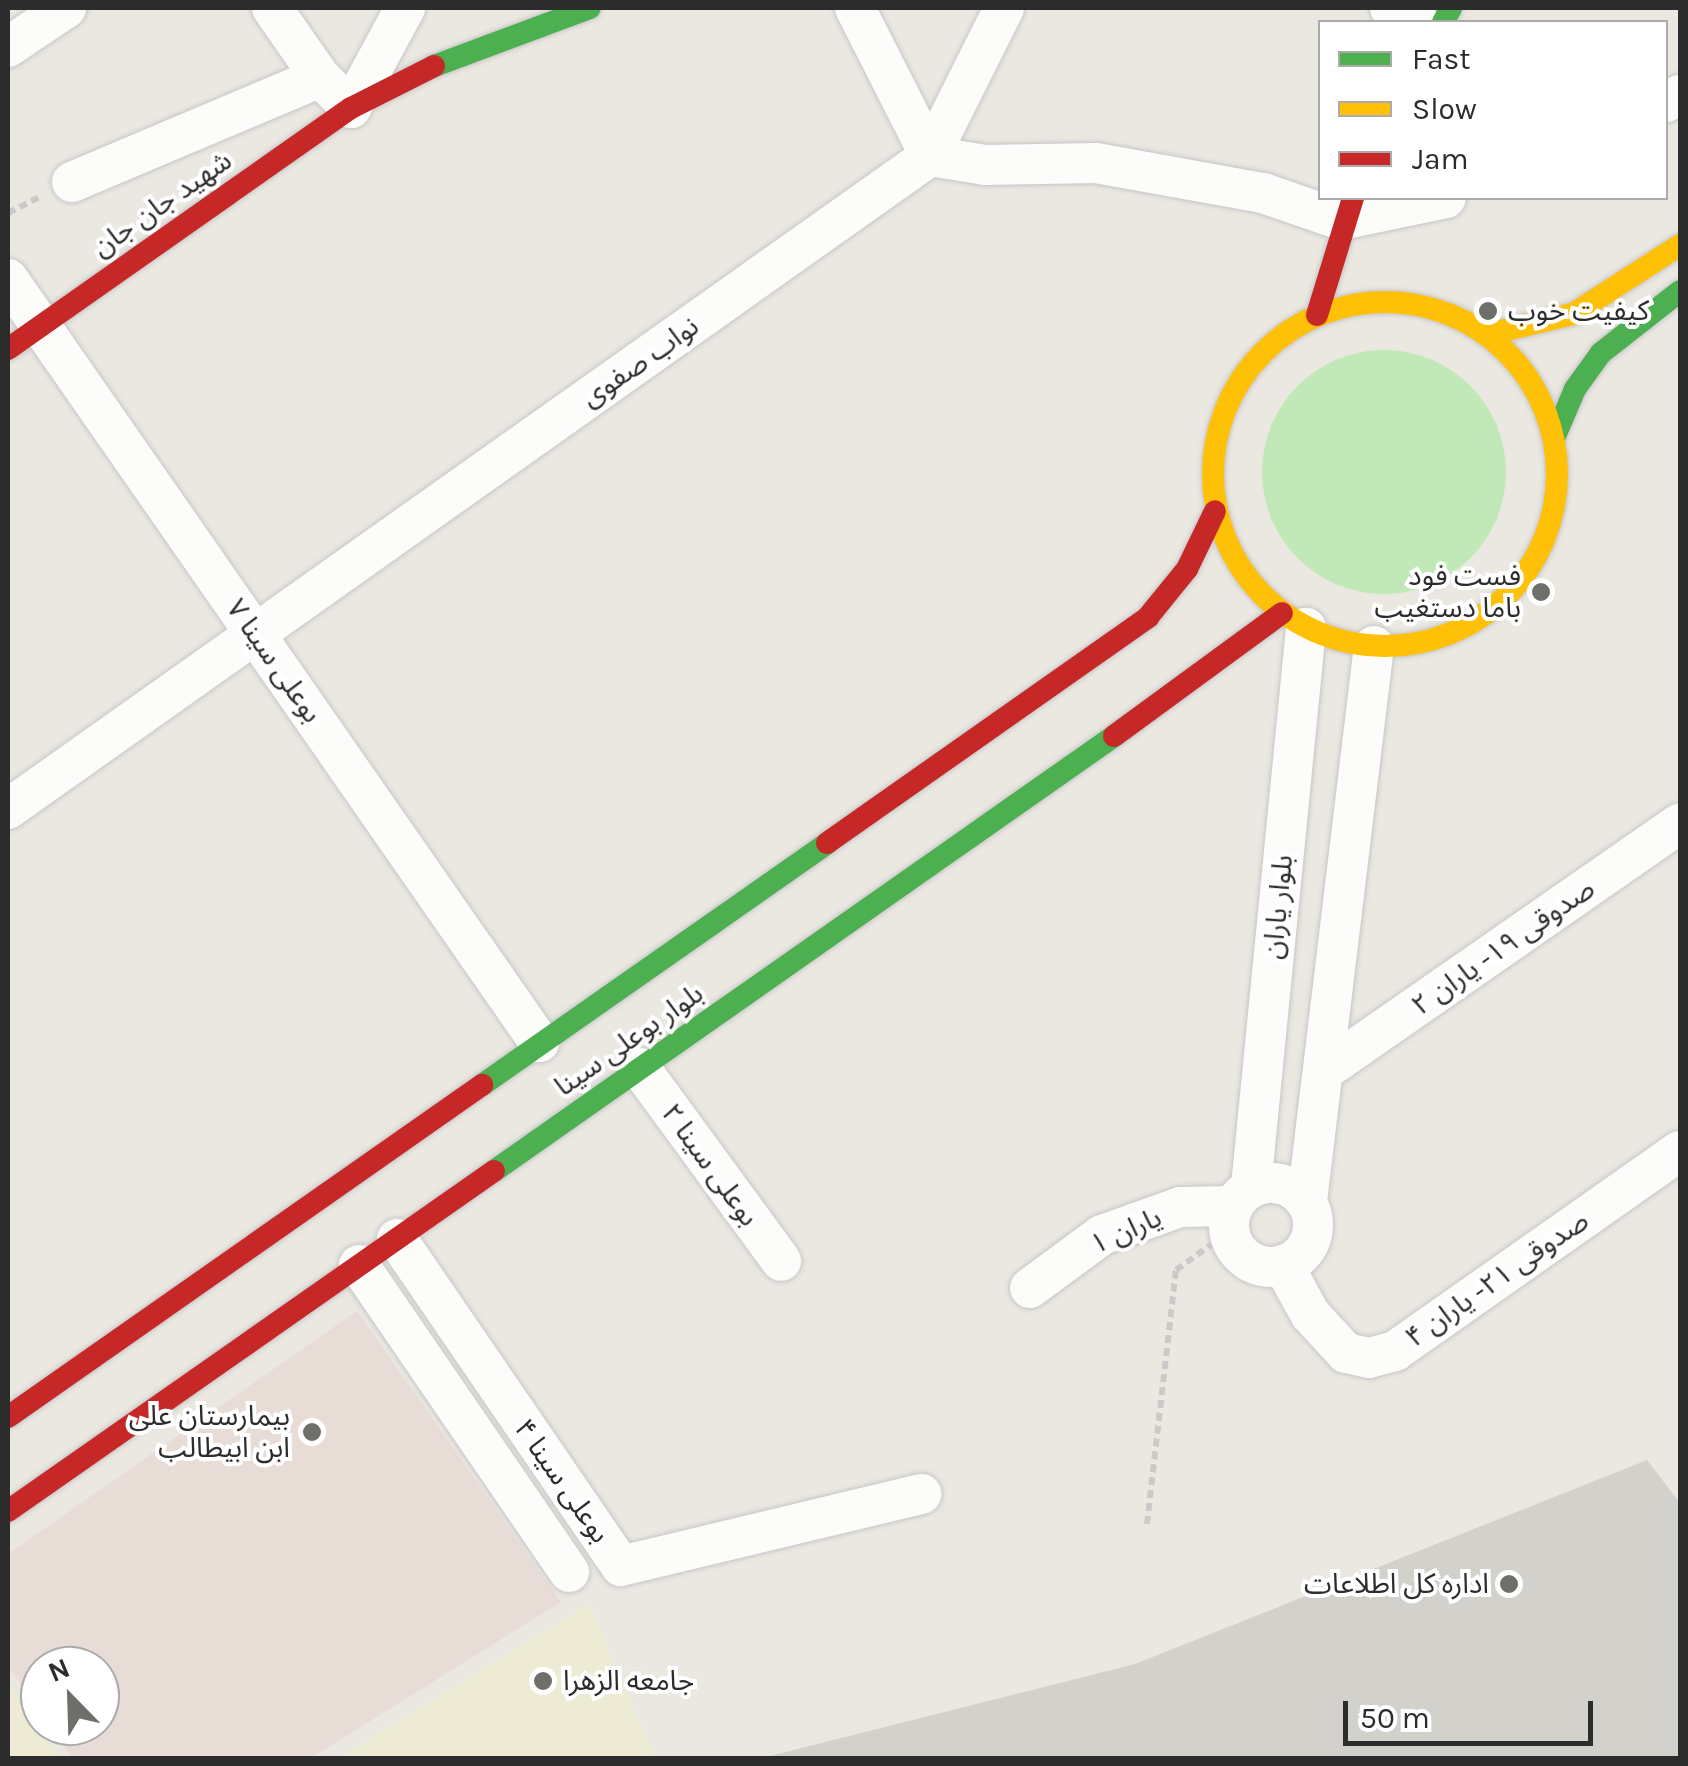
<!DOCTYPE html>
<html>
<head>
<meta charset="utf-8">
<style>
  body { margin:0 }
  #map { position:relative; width:1688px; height:1766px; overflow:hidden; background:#eae8e1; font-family:Karla,"Noto Sans Arabic",sans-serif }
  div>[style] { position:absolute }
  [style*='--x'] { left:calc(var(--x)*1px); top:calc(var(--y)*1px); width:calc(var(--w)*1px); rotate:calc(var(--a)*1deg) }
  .education>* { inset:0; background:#eeebd5 }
  .medical>* { inset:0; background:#e8dcd6 }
  .green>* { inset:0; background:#c1e9b8 }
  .round { border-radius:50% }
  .building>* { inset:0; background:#d3d1cc }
  .path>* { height:6px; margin-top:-3px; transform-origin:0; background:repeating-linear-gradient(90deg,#cacac9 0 8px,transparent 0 13px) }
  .roads { filter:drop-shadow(0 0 2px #c8c6c7) drop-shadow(0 0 2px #c8c6c7) }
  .street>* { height:40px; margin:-20px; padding:0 20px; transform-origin:20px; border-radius:20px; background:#fcfcfa }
  .street>.ring { margin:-20px; padding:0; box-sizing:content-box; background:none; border:40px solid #fcfcfa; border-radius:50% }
  .fast>* { height:22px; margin:-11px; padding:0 11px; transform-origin:11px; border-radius:11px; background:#4caf50 }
  .slow>* { height:22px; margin:-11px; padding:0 11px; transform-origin:11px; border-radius:11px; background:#ffc107 }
  .slow>.ring { margin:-11px; padding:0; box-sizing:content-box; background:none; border:22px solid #ffc107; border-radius:50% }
  .jam>* { height:22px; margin:-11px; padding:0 11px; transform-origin:11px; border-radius:11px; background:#c62828 }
  .dots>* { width:28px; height:28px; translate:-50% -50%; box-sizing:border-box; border:5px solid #fff; border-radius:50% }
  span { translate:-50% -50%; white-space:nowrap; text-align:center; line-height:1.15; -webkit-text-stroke:8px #fff; paint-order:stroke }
  .street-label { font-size:28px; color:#2c2c2c }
  .poi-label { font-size:28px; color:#2c2c2c }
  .left { translate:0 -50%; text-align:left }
  .right { translate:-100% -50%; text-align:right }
  .frame { position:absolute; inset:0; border:10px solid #2c2c2c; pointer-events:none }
  .legend { position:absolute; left:1318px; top:20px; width:350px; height:180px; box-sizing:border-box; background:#fff; border:2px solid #ababab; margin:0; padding:12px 18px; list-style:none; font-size:30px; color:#2c2c2c }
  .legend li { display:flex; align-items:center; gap:20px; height:50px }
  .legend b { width:50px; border:2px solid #ababab }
  .north { position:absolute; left:20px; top:1646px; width:100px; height:100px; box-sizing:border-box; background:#fff; border:2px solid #ababab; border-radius:50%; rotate:337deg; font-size:28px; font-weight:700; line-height:40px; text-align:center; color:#2c2c2c }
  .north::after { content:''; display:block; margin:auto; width:35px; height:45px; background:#6e6e6b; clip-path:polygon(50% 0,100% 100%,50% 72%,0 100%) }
  .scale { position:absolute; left:1343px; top:1701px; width:250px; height:45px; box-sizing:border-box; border:5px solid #2c2c2c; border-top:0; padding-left:12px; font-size:30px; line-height:35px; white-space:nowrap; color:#2c2c2c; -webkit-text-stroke:8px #fff; paint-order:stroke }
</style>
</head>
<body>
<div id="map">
  <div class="education">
    <div style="clip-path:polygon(589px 1604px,655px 1758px,339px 1758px)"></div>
    <div style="clip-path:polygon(8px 1684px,60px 1758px,8px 1758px)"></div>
  </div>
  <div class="medical">
    <div style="clip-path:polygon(357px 1311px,561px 1602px,311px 1758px,73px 1758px,50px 1726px,100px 1726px,100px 1666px,40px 1666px,40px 1712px,8px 1666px,8px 1554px)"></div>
  </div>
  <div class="green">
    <div class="round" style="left:1262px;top:350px;width:244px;height:244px"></div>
  </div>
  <div class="building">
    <div style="clip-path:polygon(1647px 1460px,1680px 1503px,1680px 1758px,762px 1758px,1135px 1664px)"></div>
  </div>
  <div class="path">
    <div style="--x:8;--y:213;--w:38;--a:-27"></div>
    <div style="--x:1147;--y:1524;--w:256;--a:-83.5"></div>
    <div style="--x:1176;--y:1270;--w:44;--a:-35.8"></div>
  </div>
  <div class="roads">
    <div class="street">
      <div style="--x:272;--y:8;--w:84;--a:55.2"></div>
      <div style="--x:320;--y:77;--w:44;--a:45"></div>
      <div style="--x:351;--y:108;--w:114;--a:-61.6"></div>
      <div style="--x:855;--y:8;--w:166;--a:63.1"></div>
      <div style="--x:1390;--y:8;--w:32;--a:26"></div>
      <div style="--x:8;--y:47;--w:70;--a:-33.9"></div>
      <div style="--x:1666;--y:102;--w:16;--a:-27"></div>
      <div style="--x:930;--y:156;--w:165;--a:-63.4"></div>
      <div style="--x:72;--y:182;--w:269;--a:-22.9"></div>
      <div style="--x:8;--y:279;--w:930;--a:55.16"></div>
      <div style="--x:8;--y:809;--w:1130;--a:-35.31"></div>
      <div style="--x:930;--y:156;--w:56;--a:9.3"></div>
      <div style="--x:985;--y:165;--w:111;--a:-1"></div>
      <div style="--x:1096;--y:163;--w:170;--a:10.2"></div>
      <div style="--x:1263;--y:193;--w:83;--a:19.1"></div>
      <div style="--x:1341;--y:220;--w:107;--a:-11.8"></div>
      <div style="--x:640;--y:1068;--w:239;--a:53.8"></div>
      <div style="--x:1325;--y:1070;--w:432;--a:-34.8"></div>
      <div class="ring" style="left:1229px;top:1183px;width:44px;height:44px"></div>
      <div style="--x:1251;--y:1187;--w:562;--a:-84.38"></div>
      <div style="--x:1307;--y:1201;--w:559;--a:-83.12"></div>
      <div style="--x:397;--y:1239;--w:396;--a:55.6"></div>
      <div style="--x:621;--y:1566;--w:309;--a:-13.5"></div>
      <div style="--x:359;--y:1265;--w:372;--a:55.6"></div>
      <div style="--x:1283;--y:1265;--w:56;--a:61.1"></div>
      <div style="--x:1310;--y:1314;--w:53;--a:47.3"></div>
      <div style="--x:1346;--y:1353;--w:24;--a:12"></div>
      <div style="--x:1369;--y:1358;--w:27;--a:-15"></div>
      <div style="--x:1395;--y:1351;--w:348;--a:-35.1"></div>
      <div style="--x:1030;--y:1288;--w:89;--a:-36.4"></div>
      <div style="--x:1102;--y:1235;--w:83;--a:-19.7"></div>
      <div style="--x:1180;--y:1207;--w:53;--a:-1.1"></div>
    </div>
    <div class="fast">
      <div style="--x:1443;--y:22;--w:16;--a:-60"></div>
      <div style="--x:434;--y:66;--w:166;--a:-20.4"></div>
      <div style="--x:1555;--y:436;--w:51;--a:-66.9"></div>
      <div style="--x:1575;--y:389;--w:44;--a:-54.2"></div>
      <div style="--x:1601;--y:353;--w:100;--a:-38.1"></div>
      <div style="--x:482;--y:1085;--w:421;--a:-35"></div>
      <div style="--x:494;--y:1171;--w:757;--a:-35.05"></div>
    </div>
    <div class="slow">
      <div class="ring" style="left:1213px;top:302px;width:322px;height:322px"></div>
      <div style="--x:1489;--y:334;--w:86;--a:-13.4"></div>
      <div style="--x:1573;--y:314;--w:127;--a:-32.8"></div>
    </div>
    <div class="jam">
      <div style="--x:1317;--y:315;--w:122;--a:-72.9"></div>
      <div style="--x:8;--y:349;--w:419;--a:-35.1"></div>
      <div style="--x:351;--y:108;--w:93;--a:-26.8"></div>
      <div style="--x:1114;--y:736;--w:208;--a:-36.2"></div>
      <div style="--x:827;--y:843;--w:393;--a:-35.1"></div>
      <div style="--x:1148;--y:617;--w:62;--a:-50.9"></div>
      <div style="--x:1187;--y:569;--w:64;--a:-64.2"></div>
      <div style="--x:8;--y:1417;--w:579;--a:-35.01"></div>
      <div style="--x:8;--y:1511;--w:593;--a:-34.98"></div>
    </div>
  </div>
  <div class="dots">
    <div style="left:1488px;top:311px;background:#6e6e6b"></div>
    <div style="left:1541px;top:592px;background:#6e6e6b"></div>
    <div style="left:312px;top:1432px;background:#6e6e6b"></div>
    <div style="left:1509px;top:1584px;background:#6e6e6b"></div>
    <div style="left:543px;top:1681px;background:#6e6e6b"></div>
  </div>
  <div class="street-label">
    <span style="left:162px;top:204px;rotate:-35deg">شهید جان جان</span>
    <span style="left:640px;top:362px;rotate:-35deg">نواب صفوی</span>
    <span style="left:274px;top:661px;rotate:55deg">بوعلی سینا ۷</span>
    <span style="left:1278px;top:907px;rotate:-84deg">بلوار یاران</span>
    <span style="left:1503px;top:947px;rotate:-35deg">صدوقی ۱۹- یاران ۲</span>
    <span style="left:629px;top:1040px;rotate:-35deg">بلوار بوعلی سینا</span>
    <span style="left:710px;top:1165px;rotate:54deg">بوعلی سینا ۲</span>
    <span style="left:1126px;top:1231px;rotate:-24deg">یاران ۱</span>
    <span style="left:1497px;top:1279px;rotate:-35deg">صدوقی ۲۱- یاران ۴</span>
    <span style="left:562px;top:1481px;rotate:55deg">بوعلی سینا ۴</span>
  </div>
  <div class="poi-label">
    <span class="left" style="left:1508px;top:311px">کیفیت خوب</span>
    <span class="right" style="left:1521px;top:592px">فست فود<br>باما دستغیب</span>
    <span class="right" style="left:290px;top:1432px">بیمارستان علی<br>ابن ابیطالب</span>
    <span class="right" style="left:1489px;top:1584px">اداره کل اطلاعات</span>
    <span class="left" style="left:563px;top:1681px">جامعه الزهرا</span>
  </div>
  <div class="frame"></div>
  <ul class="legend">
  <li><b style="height:12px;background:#4caf50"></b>Fast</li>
  <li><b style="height:12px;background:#ffc107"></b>Slow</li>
  <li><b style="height:12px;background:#c62828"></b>Jam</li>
  </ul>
  <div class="north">N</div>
  <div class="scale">50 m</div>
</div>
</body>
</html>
